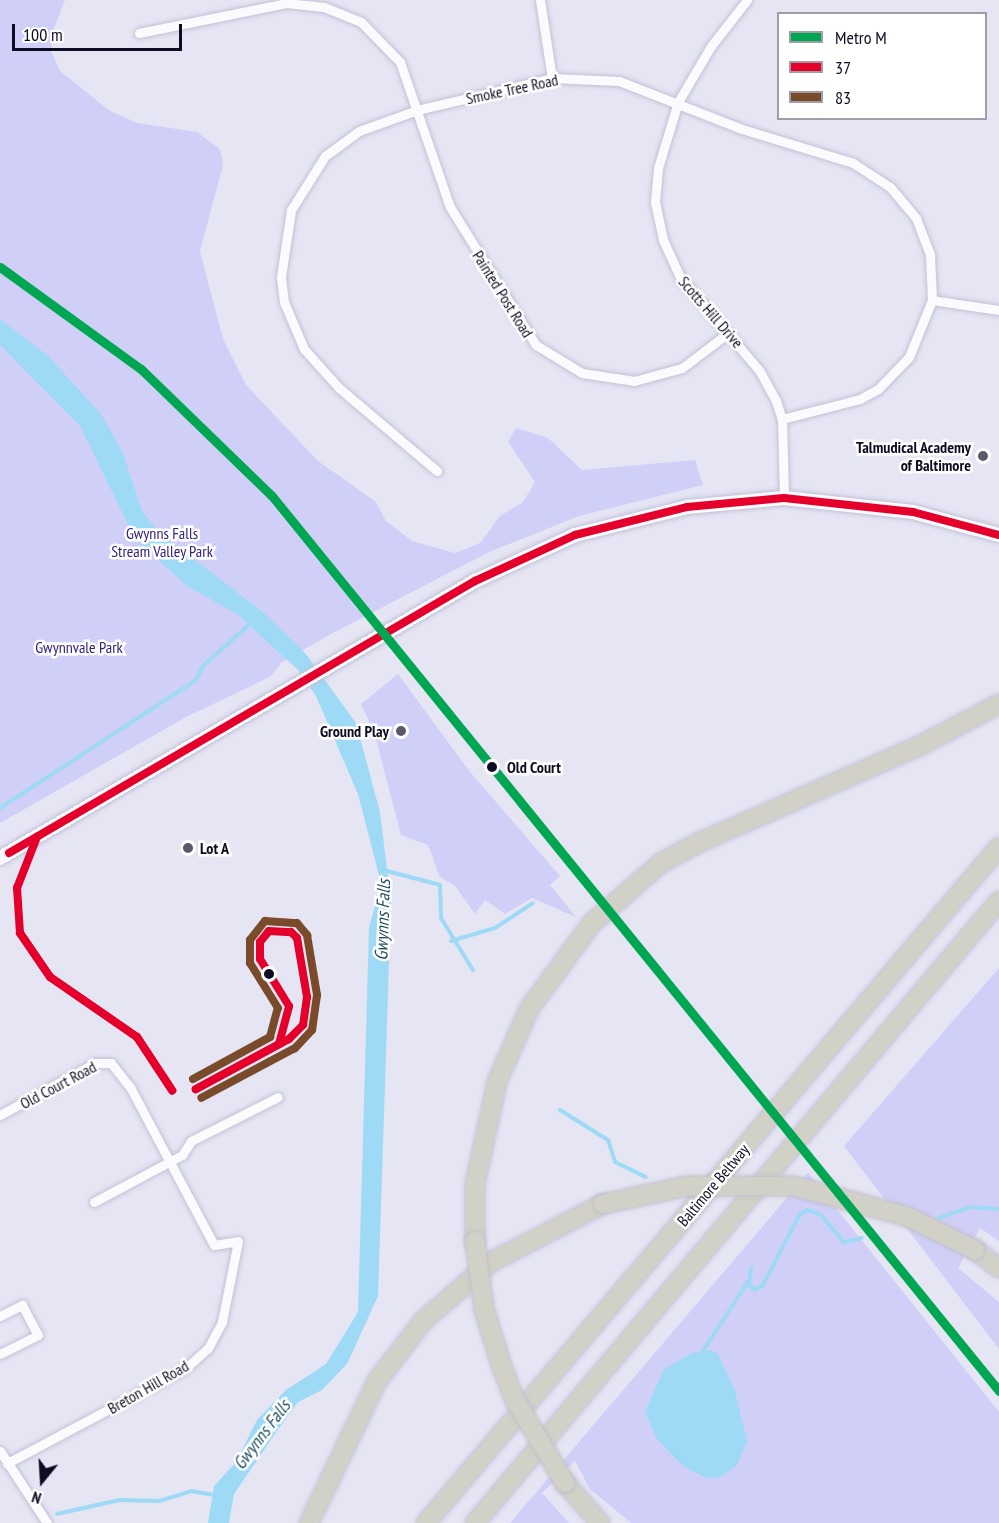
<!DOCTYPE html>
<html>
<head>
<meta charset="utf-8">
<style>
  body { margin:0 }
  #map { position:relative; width:999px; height:1523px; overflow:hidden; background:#e5e5f4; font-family:"PT Sans Narrow",sans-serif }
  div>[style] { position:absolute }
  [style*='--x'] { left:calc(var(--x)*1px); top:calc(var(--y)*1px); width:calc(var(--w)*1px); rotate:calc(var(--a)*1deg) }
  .green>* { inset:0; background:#d0cff8 }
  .water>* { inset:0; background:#9edaf5 }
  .stream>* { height:4px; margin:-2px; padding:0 2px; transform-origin:2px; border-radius:2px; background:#9edaf5 }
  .roads { filter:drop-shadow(0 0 2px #c3c2d7) drop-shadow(0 0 2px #c3c2d7) }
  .street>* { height:9px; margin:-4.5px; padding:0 4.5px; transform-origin:4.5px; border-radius:4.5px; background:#fbfbfd }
  .secondary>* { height:14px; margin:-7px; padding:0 7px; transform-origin:7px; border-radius:7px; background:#fbfbfd }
  .highway>* { height:18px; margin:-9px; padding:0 9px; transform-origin:9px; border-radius:9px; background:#d2d1c7 }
  .bridges { filter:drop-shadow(0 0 2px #c1c0cb) drop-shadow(0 0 2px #c1c0cb) }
  .highway-bridge>* { height:18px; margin:-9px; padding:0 9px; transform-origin:9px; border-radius:9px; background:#d2d1c7 }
  .bus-1>* { height:8px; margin:-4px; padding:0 4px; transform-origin:4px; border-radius:4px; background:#e4002b }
  .bus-2>* { height:8px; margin:-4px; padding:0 4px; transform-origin:4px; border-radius:4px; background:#7a4b2a }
  .metro-1>* { height:9px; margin:-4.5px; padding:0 4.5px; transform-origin:4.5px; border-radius:4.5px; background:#00a651 }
  .dots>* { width:16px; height:16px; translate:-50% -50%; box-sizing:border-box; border:3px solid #fff; border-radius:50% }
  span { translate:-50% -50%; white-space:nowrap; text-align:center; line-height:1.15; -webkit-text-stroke:5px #fff; paint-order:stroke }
  .street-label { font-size:16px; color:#0f0d24 }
  .poi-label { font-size:16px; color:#0f0d24; font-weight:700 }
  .right { translate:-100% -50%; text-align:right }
  .left { translate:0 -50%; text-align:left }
  .park-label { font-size:16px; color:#34207d }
  .stop-label { font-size:16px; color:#0f0d24; font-weight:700 }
  .water-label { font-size:18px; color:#1d4d5f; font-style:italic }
  .legend { position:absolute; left:777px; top:12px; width:210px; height:108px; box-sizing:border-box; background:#fff; border:2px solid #9f9ea7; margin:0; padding:8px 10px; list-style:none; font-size:18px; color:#0f0d24 }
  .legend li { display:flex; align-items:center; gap:12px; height:30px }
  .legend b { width:30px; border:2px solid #9f9ea7 }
  .north { position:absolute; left:12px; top:1451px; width:60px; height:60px; -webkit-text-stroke:4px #fff; paint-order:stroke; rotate:198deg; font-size:16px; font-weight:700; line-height:24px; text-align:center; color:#0f0d24 }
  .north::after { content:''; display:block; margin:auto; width:21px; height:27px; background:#0f0d24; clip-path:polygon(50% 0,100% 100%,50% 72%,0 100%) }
  .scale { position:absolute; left:12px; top:24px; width:170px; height:27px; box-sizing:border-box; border:3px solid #0f0d24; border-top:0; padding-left:8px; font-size:18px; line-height:21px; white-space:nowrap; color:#0f0d24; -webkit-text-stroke:4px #fff; paint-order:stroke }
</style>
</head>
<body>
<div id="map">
  <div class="green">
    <div style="clip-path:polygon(0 0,65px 0,53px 31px,51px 51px,60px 71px,110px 111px,137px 123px,197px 132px,220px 149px,223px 165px,200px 251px,223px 339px,246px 385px,318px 461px,376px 502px,386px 521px,412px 541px,455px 553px,480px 543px,500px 516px,523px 502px,535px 482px,508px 442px,516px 428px,548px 438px,582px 470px,695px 460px,703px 485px,579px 516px,489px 552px,329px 635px,281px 663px,270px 677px,186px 717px,0 823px)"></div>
    <div style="clip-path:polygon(398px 674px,470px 772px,560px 876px,550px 885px,576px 917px,532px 898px,505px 914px,485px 900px,475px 914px,455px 886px,440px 877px,428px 845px,401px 835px,375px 735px,361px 704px)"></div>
    <div style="clip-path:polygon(999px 968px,999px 1241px,980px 1228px,958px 1268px,999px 1302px,999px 1349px,844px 1146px)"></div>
    <div style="clip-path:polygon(808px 1173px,999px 1412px,999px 1523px,631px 1523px,590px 1489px,575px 1461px,542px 1493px,569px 1523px,510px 1523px)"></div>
  </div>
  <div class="water">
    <div style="clip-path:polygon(0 319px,48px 356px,101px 414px,123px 453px,142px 511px,160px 533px,265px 614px,306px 654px,356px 723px,380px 812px,391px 901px,378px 1296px,347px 1364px,322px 1390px,298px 1402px,277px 1431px,234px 1494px,229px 1523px,208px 1523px,214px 1486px,236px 1462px,257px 1420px,286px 1390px,326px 1364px,358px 1312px,369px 928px,381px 883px,358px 794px,316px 696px,298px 670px,237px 614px,187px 586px,135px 539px,80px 426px,0 345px)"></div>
    <div style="clip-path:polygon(710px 1350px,718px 1354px,735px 1391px,747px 1441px,737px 1465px,721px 1477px,706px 1478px,683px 1466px,657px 1439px,645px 1412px,664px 1369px,692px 1353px)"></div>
  </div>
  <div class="stream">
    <div style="--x:0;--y:808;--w:233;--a:-33.1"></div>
    <div style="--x:195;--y:681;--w:18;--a:-61"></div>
    <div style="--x:204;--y:665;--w:63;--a:-41.8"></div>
    <div style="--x:387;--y:871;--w:55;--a:14.8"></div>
    <div style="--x:440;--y:885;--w:33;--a:88"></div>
    <div style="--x:441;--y:918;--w:61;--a:58.4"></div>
    <div style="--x:451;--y:941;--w:46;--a:-16.5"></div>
    <div style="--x:495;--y:928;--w:45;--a:-33.3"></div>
    <div style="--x:560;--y:1110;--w:57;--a:32"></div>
    <div style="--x:608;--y:1140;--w:23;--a:72"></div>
    <div style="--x:615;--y:1162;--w:34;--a:26"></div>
    <div style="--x:939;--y:1218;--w:34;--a:-19"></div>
    <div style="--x:971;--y:1207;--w:28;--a:4"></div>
    <div style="--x:751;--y:1269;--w:16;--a:97"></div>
    <div style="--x:749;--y:1285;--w:8;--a:40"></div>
    <div style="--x:755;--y:1290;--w:9;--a:-32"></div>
    <div style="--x:763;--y:1285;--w:80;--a:-62.5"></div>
    <div style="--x:800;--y:1214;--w:9;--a:-27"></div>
    <div style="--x:808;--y:1210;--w:14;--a:21"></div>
    <div style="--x:821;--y:1215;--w:35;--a:50"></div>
    <div style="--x:844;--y:1242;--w:18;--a:-13"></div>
    <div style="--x:703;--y:1351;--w:85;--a:-57.1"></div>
    <div style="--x:57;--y:1514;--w:64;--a:-12.7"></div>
    <div style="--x:119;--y:1500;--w:40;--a:1.4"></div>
    <div style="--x:159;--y:1501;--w:34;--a:-17"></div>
    <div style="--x:191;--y:1491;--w:22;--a:10"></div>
  </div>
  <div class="roads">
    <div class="street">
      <div style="--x:540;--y:0;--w:79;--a:81.3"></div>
      <div style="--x:747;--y:0;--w:58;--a:128"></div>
      <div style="--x:711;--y:46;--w:65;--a:120.5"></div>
      <div style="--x:678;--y:102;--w:69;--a:106.9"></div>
      <div style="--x:658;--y:168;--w:34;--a:95"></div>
      <div style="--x:655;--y:202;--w:39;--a:78"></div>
      <div style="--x:663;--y:240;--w:41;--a:65.3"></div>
      <div style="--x:680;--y:277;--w:122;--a:49.7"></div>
      <div style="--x:759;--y:370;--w:35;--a:61"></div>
      <div style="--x:776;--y:401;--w:19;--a:72"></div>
      <div style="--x:782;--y:419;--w:79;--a:88.5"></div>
      <div style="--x:139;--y:33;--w:150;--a:-11.5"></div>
      <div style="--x:286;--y:3;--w:38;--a:6"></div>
      <div style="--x:324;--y:7;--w:40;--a:22"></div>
      <div style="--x:361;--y:22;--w:56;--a:45.7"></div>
      <div style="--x:400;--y:62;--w:153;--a:71"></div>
      <div style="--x:450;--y:207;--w:163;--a:58.1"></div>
      <div style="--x:536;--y:345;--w:54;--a:31.3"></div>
      <div style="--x:582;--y:373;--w:53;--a:8.7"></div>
      <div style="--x:634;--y:381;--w:50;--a:-15.2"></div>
      <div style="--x:682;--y:368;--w:58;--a:-37.3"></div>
      <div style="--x:932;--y:300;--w:68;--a:8.5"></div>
      <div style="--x:437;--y:471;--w:128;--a:-139.7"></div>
      <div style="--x:339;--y:388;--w:52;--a:-131.9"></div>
      <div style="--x:304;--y:349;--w:51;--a:-113.1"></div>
      <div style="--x:284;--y:302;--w:25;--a:-97"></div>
      <div style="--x:281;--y:277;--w:68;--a:-81.5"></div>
      <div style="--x:291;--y:210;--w:64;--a:-57.8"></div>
      <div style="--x:325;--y:156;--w:42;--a:-36.3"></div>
      <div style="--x:359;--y:131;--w:62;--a:-19.9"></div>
      <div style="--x:417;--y:110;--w:139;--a:-13.3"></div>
      <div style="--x:552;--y:78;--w:67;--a:2.6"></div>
      <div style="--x:619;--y:81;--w:132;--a:21.3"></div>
      <div style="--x:742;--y:129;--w:116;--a:17"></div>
      <div style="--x:853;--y:163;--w:44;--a:33"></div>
      <div style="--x:890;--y:187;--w:40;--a:50"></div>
      <div style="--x:916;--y:218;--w:39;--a:69"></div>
      <div style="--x:930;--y:254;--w:46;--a:87.5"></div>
      <div style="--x:932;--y:300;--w:61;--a:112"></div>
      <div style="--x:909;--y:357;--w:45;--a:134.1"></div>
      <div style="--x:878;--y:389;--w:21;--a:151"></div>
      <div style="--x:860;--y:399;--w:81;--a:165.6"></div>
      <div style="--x:0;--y:1115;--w:108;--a:-28.7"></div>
      <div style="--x:95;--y:1063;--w:16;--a:0"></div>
      <div style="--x:111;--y:1063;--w:31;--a:52"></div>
      <div style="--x:130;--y:1087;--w:179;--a:62"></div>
      <div style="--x:214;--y:1245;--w:24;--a:-9"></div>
      <div style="--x:238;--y:1241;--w:83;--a:101.2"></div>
      <div style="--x:222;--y:1322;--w:30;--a:118"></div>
      <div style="--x:208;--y:1348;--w:30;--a:138"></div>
      <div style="--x:186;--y:1368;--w:203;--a:152"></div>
      <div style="--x:94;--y:1202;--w:100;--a:-28.1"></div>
      <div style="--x:182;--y:1155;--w:17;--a:-57"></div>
      <div style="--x:191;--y:1141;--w:97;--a:-26.8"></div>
      <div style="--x:0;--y:1316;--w:25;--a:-27"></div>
      <div style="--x:22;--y:1305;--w:34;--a:62"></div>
      <div style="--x:38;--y:1335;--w:42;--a:153.4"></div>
      <div style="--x:0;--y:1451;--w:86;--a:56.9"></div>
    </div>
    <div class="secondary">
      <div style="--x:0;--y:858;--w:550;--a:-30.25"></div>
      <div style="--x:475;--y:581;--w:110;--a:-24.7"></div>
      <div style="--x:575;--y:535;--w:115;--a:-14"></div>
      <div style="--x:687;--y:507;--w:97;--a:-5.3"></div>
      <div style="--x:784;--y:498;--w:130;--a:6.2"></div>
      <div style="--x:913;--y:512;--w:89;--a:15"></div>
    </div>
    <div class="highway">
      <div style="--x:475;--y:1241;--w:57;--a:-90"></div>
      <div style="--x:475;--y:1184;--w:104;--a:-77.8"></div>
      <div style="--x:497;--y:1082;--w:80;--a:-66.3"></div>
      <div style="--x:529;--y:1009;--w:107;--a:-53.8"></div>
      <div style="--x:592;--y:923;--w:91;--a:-41"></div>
      <div style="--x:661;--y:863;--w:42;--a:-28.4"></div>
      <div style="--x:698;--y:843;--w:246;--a:-23.7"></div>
      <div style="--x:923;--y:744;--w:86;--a:-27.8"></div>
      <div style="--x:975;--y:1250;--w:30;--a:37"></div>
      <div style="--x:565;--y:1483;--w:53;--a:48.8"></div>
      <div style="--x:309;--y:1523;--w:157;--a:-64.4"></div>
      <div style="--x:377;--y:1381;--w:76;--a:-52.5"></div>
      <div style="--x:423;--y:1321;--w:90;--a:-40.9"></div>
      <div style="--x:491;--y:1262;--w:126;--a:-27.4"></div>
      <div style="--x:426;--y:1523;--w:886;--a:-49.71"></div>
      <div style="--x:475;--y:1523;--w:813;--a:-49.89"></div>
    </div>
  </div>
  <div class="bridges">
    <div class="highway-bridge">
      <div style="--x:603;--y:1204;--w:87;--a:-12"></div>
      <div style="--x:688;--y:1186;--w:106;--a:0"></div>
      <div style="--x:794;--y:1186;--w:116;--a:15"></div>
      <div style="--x:906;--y:1216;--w:77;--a:26.2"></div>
      <div style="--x:475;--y:1241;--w:69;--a:82.5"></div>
      <div style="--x:484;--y:1309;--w:61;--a:72.8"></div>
      <div style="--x:502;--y:1367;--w:33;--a:69"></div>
      <div style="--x:514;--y:1398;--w:99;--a:59"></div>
    </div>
  </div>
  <div class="bus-1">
    <div style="--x:9;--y:853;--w:540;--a:-30.27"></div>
    <div style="--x:475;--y:581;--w:110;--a:-24.7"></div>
    <div style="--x:575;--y:535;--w:115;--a:-14"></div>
    <div style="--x:687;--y:507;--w:97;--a:-5.3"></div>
    <div style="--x:784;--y:498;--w:130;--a:6.2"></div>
    <div style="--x:913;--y:512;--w:89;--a:15"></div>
    <div style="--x:269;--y:931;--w:22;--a:3"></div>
    <div style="--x:291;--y:932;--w:8;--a:45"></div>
    <div style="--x:297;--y:938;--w:60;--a:80.4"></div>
    <div style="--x:307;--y:997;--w:28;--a:98"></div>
    <div style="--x:303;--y:1025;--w:20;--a:135"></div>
    <div style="--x:289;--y:1039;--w:106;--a:151.7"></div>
    <div style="--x:196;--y:1089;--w:94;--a:-28.5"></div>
    <div style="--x:279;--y:1044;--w:39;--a:-75"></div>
    <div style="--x:289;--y:1006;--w:55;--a:-121.7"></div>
    <div style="--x:260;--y:959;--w:17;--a:-90"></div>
    <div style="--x:260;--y:942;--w:14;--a:-51"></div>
    <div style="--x:20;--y:933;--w:53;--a:55.7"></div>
    <div style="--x:20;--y:933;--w:53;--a:55.7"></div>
    <div style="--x:20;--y:933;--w:45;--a:-93.8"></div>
    <div style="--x:17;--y:888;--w:55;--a:-68.6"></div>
    <div style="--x:50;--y:977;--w:106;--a:34.6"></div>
    <div style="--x:50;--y:977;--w:106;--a:34.6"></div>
    <div style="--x:137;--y:1037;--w:64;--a:56.6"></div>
    <div style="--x:137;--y:1037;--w:64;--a:56.6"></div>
  </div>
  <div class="bus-2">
    <div style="--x:193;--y:1079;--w:88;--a:-28.6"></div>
    <div style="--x:270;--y:1037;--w:30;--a:-75"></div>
    <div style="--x:278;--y:1008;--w:53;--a:-121.9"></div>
    <div style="--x:250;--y:963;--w:23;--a:-90"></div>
    <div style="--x:250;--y:940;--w:24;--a:-52"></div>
    <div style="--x:265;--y:921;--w:32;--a:4"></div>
    <div style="--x:297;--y:923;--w:16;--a:50"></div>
    <div style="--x:307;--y:935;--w:61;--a:80.5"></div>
    <div style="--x:317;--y:995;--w:35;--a:98"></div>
    <div style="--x:312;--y:1030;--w:25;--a:133"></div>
    <div style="--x:295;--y:1048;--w:106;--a:152"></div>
  </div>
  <div class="metro-1">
    <div style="--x:0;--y:267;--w:174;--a:35.9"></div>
    <div style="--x:141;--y:369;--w:182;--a:44.1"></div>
    <div style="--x:272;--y:496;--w:1153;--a:50.91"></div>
  </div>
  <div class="dots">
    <div style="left:983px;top:456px;background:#5a596d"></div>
    <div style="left:401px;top:731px;background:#5a596d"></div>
    <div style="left:492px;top:767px;background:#0f0d24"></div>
    <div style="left:188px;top:848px;background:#5a596d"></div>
    <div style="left:269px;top:974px;background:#0f0d24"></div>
  </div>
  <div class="street-label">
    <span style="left:512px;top:89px;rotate:-12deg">Smoke Tree Road</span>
    <span style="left:503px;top:294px;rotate:58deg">Painted Post Road</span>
    <span style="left:711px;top:312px;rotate:49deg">Scotts Hill Drive</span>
    <span style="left:58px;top:1085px;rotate:-28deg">Old Court Road</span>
    <span style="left:713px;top:1185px;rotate:-50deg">Baltimore Beltway</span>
    <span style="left:148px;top:1387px;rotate:-30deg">Breton Hill Road</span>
  </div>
  <div class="poi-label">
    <span class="right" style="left:971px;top:456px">Talmudical Academy<br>of Baltimore</span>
    <span class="right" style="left:389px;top:731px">Ground Play</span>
    <span class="left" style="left:200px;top:848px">Lot A</span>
  </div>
  <div class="park-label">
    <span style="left:162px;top:542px">Gwynns Falls<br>Stream Valley Park</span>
    <span style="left:79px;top:647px">Gwynnvale Park</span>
  </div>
  <div class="stop-label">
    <span class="left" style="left:507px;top:767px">Old Court</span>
  </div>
  <div class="water-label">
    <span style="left:383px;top:920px;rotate:-88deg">Gwynns Falls</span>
    <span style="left:262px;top:1435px;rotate:-53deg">Gwynns Falls</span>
  </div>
  <ul class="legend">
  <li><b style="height:8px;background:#00a651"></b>Metro M</li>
  <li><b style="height:8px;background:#e4002b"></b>37</li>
  <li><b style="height:8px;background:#7a4b2a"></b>83</li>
  </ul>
  <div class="north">N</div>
  <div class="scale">100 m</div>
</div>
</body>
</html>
